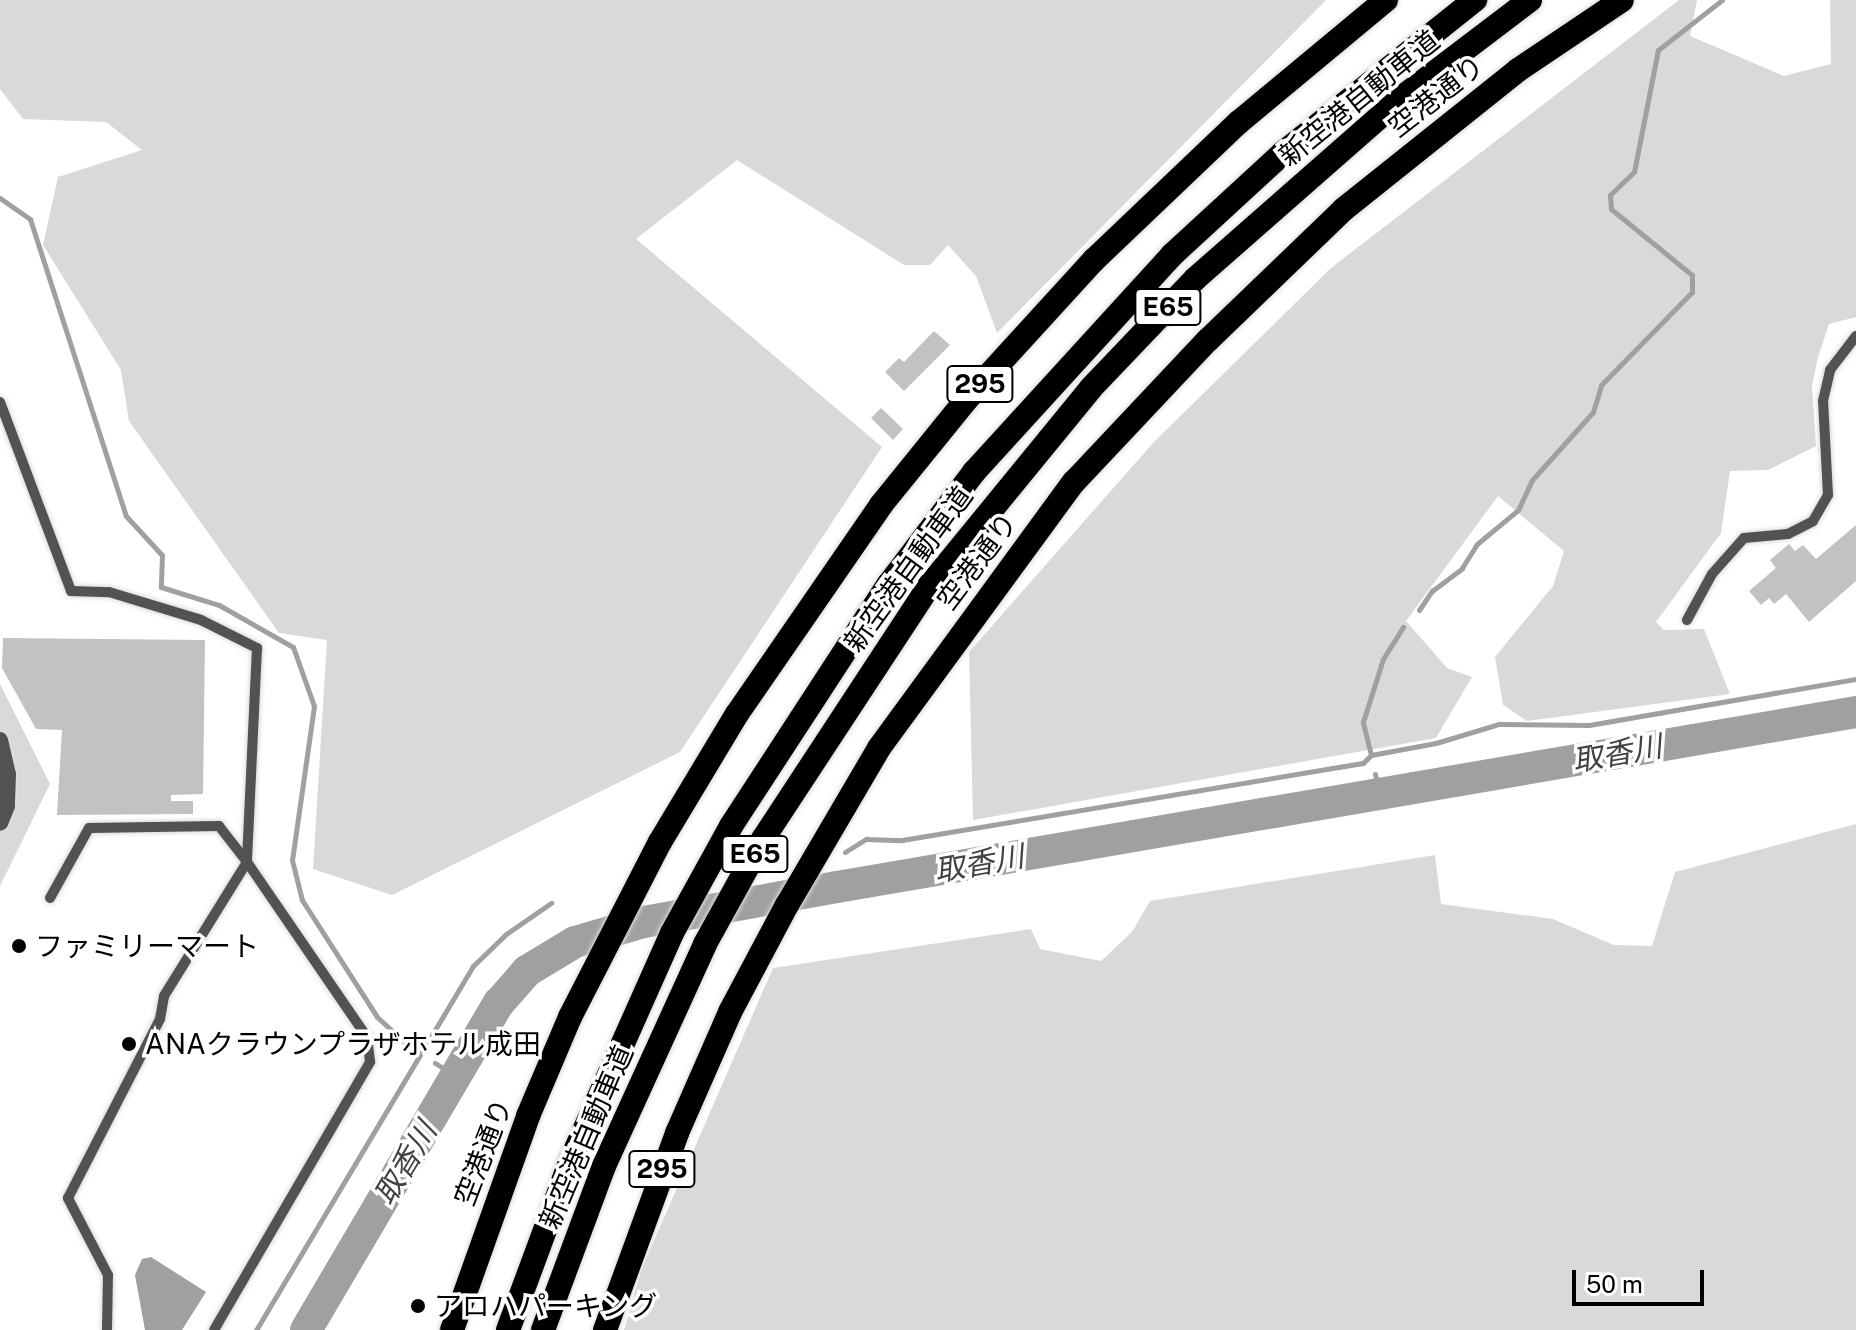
<!DOCTYPE html>
<html>
<head>
<meta charset="utf-8">
<style>
  body { margin:0 }
  #map { position:relative; width:1856px; height:1330px; overflow:hidden; background:#fff; font-family:"Public Sans","Noto Sans JP",sans-serif }
  div>[style] { position:absolute }
  [style*='--x'] { left:calc(var(--x)*1px); top:calc(var(--y)*1px); width:calc(var(--w)*1px); rotate:calc(var(--a)*1deg) }
  .green>* { inset:0; background:#d9d9d9 }
  .water>* { inset:0; background:#a0a0a0 }
  .stream>* { height:5px; margin:-2.5px; padding:0 2.5px; transform-origin:2.5px; border-radius:2.5px; background:#a0a0a0 }
  .river>* { height:32px; margin:-16px; padding:0 16px; transform-origin:16px; border-radius:16px; background:#a0a0a0 }
  .building>* { inset:0; background:#c2c2c2 }
  .roads { filter:drop-shadow(0 0 2px #dbdbdb) drop-shadow(0 0 2px #dbdbdb) }
  .lane>* { height:10px; margin:-5px; padding:0 5px; transform-origin:5px; border-radius:5px; background:#525252 }
  .street>* { height:16px; margin:-8px; padding:0 8px; transform-origin:8px; border-radius:8px; background:#525252 }
  .highway>* { height:24px; margin:-12px; padding:0 12px; transform-origin:12px; border-radius:12px; background:#000 }
  .dots>* { width:22px; height:22px; translate:-50% -50%; box-sizing:border-box; border:4px solid #fff; border-radius:50% }
  span { translate:-50% -50%; white-space:nowrap; text-align:center; line-height:1.15; -webkit-text-stroke:7px #fff; paint-order:stroke }
  .shield-label span { padding:2px 6px; background:#fff; border:2px solid; border-radius:6px; -webkit-text-stroke-width:0 }
  .shield-label { font-size:26px; color:#000; font-weight:700 }
  .street-label { font-size:28px; color:#000 }
  .poi-label { font-size:28px; color:#000 }
  .left { translate:0 -50%; text-align:left }
  .water-label { font-size:30px; color:#414141; font-style:italic }
  .scale { position:absolute; left:1572px; top:1270px; width:132px; height:36px; box-sizing:border-box; border:4px solid #000; border-top:0; padding-left:10px; font-size:24px; line-height:28px; white-space:nowrap; color:#000; -webkit-text-stroke:6px #fff; paint-order:stroke }
</style>
</head>
<body>
<div id="map">
  <div class="green">
    <div style="clip-path:polygon(0 0,1326px 0,997px 333px,976px 276px,948px 245px,930px 265px,904px 265px,737px 160px,636px 239px,882px 447px,680px 752px,392px 895px,313px 869px,327px 640px,279px 633px,129px 421px,121px 370px,43px 245px,58px 177px,142px 150px,106px 122px,23px 119px,0 89px)"></div>
    <div style="clip-path:polygon(1679px 0,1697px 0,1690px 36px,1784px 76px,1831px 64px,1830px 0,1856px 0,1856px 317px,1829px 324px,1818px 357px,1812px 386px,1816px 446px,1768px 470px,1730px 471px,1721px 533px,1656px 622px,1664px 630px,1704px 629px,1730px 694px,1527px 721px,1503px 705px,1495px 657px,1553px 586px,1564px 551px,1498px 496px,1406px 621px,1447px 668px,1472px 677px,1436px 738px,973px 820px,969px 652px,1153px 443px,1331px 268px)"></div>
    <div style="clip-path:polygon(0 684px,50px 784px,0 886px)"></div>
    <div style="clip-path:polygon(1856px 824px,1856px 1330px,624px 1330px,642px 1268px,773px 968px,1031px 929px,1040px 949px,1101px 961px,1132px 932px,1150px 901px,1435px 855px,1441px 904px,1553px 919px,1614px 945px,1652px 946px,1675px 872px)"></div>
  </div>
  <div class="water">
    <div style="clip-path:polygon(151px 1257px,206px 1292px,182px 1330px,145px 1330px,135px 1275px,142px 1259px)"></div>
  </div>
  <div class="stream">
    <div style="--x:0;--y:198;--w:37;--a:35"></div>
    <div style="--x:30;--y:219;--w:312;--a:72.1"></div>
    <div style="--x:126;--y:516;--w:53;--a:47.3"></div>
    <div style="--x:162;--y:555;--w:32;--a:92"></div>
    <div style="--x:161;--y:587;--w:61;--a:17.2"></div>
    <div style="--x:219;--y:605;--w:85;--a:29.6"></div>
    <div style="--x:293;--y:647;--w:63;--a:70.4"></div>
    <div style="--x:314;--y:706;--w:156;--a:98.1"></div>
    <div style="--x:292;--y:860;--w:41;--a:76"></div>
    <div style="--x:302;--y:900;--w:139;--a:57.3"></div>
    <div style="--x:377;--y:1017;--w:47;--a:42.4"></div>
    <div style="--x:1419;--y:610;--w:23;--a:-56"></div>
    <div style="--x:1432;--y:591;--w:38;--a:-37"></div>
    <div style="--x:1462;--y:568;--w:28;--a:-58"></div>
    <div style="--x:1477;--y:544;--w:53;--a:-39.7"></div>
    <div style="--x:1518;--y:510;--w:33;--a:-65"></div>
    <div style="--x:1532;--y:480;--w:91;--a:-48.1"></div>
    <div style="--x:1593;--y:412;--w:28;--a:-73"></div>
    <div style="--x:1601;--y:385;--w:130;--a:-45.6"></div>
    <div style="--x:1692;--y:292;--w:17;--a:-90"></div>
    <div style="--x:1692;--y:275;--w:104;--a:-140.8"></div>
    <div style="--x:1611;--y:209;--w:14;--a:-94"></div>
    <div style="--x:1610;--y:195;--w:33;--a:-44"></div>
    <div style="--x:1634;--y:172;--w:124;--a:-78.9"></div>
    <div style="--x:1658;--y:50;--w:81;--a:-38"></div>
    <div style="--x:1371;--y:755;--w:34;--a:-104"></div>
    <div style="--x:1363;--y:722;--w:66;--a:-72.4"></div>
    <div style="--x:1383;--y:659;--w:38;--a:-58"></div>
    <div style="--x:1375;--y:774;--w:18;--a:77"></div>
    <div style="--x:845;--y:852;--w:25;--a:-32"></div>
    <div style="--x:866;--y:839;--w:36;--a:2"></div>
    <div style="--x:902;--y:840;--w:467;--a:-9.5"></div>
    <div style="--x:1363;--y:763;--w:11;--a:-45"></div>
    <div style="--x:1371;--y:755;--w:66;--a:-10.5"></div>
    <div style="--x:1436;--y:743;--w:66;--a:-16.8"></div>
    <div style="--x:1499;--y:724;--w:90;--a:0.6"></div>
    <div style="--x:1589;--y:725;--w:271;--a:-9.8"></div>
    <div style="--x:435;--y:1063;--w:28;--a:32"></div>
    <div style="--x:256;--y:1330;--w:424;--a:-59.2"></div>
    <div style="--x:473;--y:966;--w:46;--a:-44.1"></div>
    <div style="--x:506;--y:934;--w:55;--a:-34.6"></div>
  </div>
  <div class="river">
    <div style="--x:306;--y:1330;--w:380;--a:-59.5"></div>
    <div style="--x:499;--y:1003;--w:43;--a:-48.8"></div>
    <div style="--x:527;--y:971;--w:56;--a:-31.1"></div>
    <div style="--x:575;--y:942;--w:72;--a:-16.2"></div>
    <div style="--x:644;--y:922;--w:196;--a:-10.3"></div>
    <div style="--x:837;--y:887;--w:1034;--a:-9.74"></div>
  </div>
  <div class="building">
    <div style="clip-path:polygon(934px 331px,950px 345px,904px 391px,885px 372px,899px 358px,904px 362px)"></div>
    <div style="clip-path:polygon(881px 408px,903px 429px,893px 440px,871px 418px)"></div>
    <div style="clip-path:polygon(1856px 525px,1856px 581px,1809px 622px,1786px 594px,1774px 604px,1769px 598px,1761px 605px,1749px 591px,1776px 568px,1770px 560px,1789px 544px,1795px 551px,1803px 545px,1816px 559px)"></div>
    <div style="clip-path:polygon(3px 638px,205px 640px,203px 794px,171px 795px,171px 801px,193px 801px,193px 814px,57px 815px,62px 730px,36px 729px,2px 668px)"></div>
  </div>
  <div class="roads">
    <div class="lane">
      <div style="--x:0;--y:402;--w:202;--a:69.4"></div>
      <div style="--x:71;--y:591;--w:38;--a:2"></div>
      <div style="--x:109;--y:592;--w:96;--a:16.9"></div>
      <div style="--x:201;--y:620;--w:63;--a:26.6"></div>
      <div style="--x:257;--y:648;--w:214;--a:92.7"></div>
      <div style="--x:1687;--y:620;--w:52;--a:-61.5"></div>
      <div style="--x:1712;--y:574;--w:48;--a:-48.4"></div>
      <div style="--x:1744;--y:538;--w:44;--a:-5.2"></div>
      <div style="--x:1788;--y:534;--w:28;--a:-27"></div>
      <div style="--x:1813;--y:521;--w:30;--a:-60"></div>
      <div style="--x:1828;--y:495;--w:94;--a:-93"></div>
      <div style="--x:1823;--y:401;--w:32;--a:-77"></div>
      <div style="--x:1830;--y:370;--w:43;--a:-52.6"></div>
      <div style="--x:50;--y:898;--w:80;--a:-60.9"></div>
      <div style="--x:89;--y:828;--w:130;--a:-0.9"></div>
      <div style="--x:219;--y:826;--w:46;--a:52.1"></div>
      <div style="--x:107;--y:1330;--w:55;--a:-89"></div>
      <div style="--x:108;--y:1275;--w:87;--a:-117.5"></div>
      <div style="--x:68;--y:1198;--w:201;--a:-62.8"></div>
      <div style="--x:160;--y:1019;--w:23;--a:-80"></div>
      <div style="--x:164;--y:996;--w:158;--a:-58.2"></div>
      <div style="--x:247;--y:862;--w:212;--a:55.6"></div>
      <div style="--x:367;--y:1037;--w:25;--a:83"></div>
      <div style="--x:370;--y:1062;--w:310;--a:120.2"></div>
    </div>
    <div class="street">
      <div style="--x:0;--y:740;--w:35;--a:77"></div>
      <div style="--x:8;--y:774;--w:32;--a:92"></div>
      <div style="--x:7;--y:806;--w:18;--a:112"></div>
    </div>
    <div class="highway">
      <div style="--x:452;--y:1330;--w:227;--a:-70.4"></div>
      <div style="--x:528;--y:1116;--w:108;--a:-67"></div>
      <div style="--x:570;--y:1017;--w:197;--a:-62.8"></div>
      <div style="--x:660;--y:842;--w:149;--a:-59"></div>
      <div style="--x:737;--y:714;--w:254;--a:-55.4"></div>
      <div style="--x:881;--y:505;--w:135;--a:-51"></div>
      <div style="--x:966;--y:400;--w:190;--a:-47.6"></div>
      <div style="--x:1094;--y:260;--w:200;--a:-43.6"></div>
      <div style="--x:1239;--y:122;--w:191;--a:-39.7"></div>
      <div style="--x:508;--y:1330;--w:181;--a:-69.7"></div>
      <div style="--x:571;--y:1160;--w:248;--a:-66"></div>
      <div style="--x:672;--y:933;--w:122;--a:-61.1"></div>
      <div style="--x:731;--y:826;--w:289;--a:-56.9"></div>
      <div style="--x:889;--y:584;--w:141;--a:-52.8"></div>
      <div style="--x:974;--y:472;--w:294;--a:-47.6"></div>
      <div style="--x:1172;--y:255;--w:151;--a:-42.6"></div>
      <div style="--x:1283;--y:153;--w:246;--a:-38.6"></div>
      <div style="--x:543;--y:1330;--w:175;--a:-69.6"></div>
      <div style="--x:604;--y:1166;--w:244;--a:-65.5"></div>
      <div style="--x:705;--y:944;--w:120;--a:-61.1"></div>
      <div style="--x:763;--y:839;--w:304;--a:-56.7"></div>
      <div style="--x:930;--y:585;--w:254;--a:-50.7"></div>
      <div style="--x:1091;--y:388;--w:151;--a:-46.3"></div>
      <div style="--x:1195;--y:279;--w:274;--a:-41.3"></div>
      <div style="--x:1401;--y:98;--w:162;--a:-37.2"></div>
      <div style="--x:605;--y:1330;--w:210;--a:-69.9"></div>
      <div style="--x:677;--y:1133;--w:132;--a:-66.3"></div>
      <div style="--x:730;--y:1012;--w:121;--a:-62"></div>
      <div style="--x:787;--y:905;--w:182;--a:-59.6"></div>
      <div style="--x:879;--y:748;--w:330;--a:-53.8"></div>
      <div style="--x:1074;--y:482;--w:195;--a:-46.7"></div>
      <div style="--x:1208;--y:340;--w:189;--a:-43.9"></div>
      <div style="--x:1344;--y:209;--w:223;--a:-38.6"></div>
      <div style="--x:1518;--y:70;--w:125;--a:-33.9"></div>
    </div>
  </div>
  <div class="dots">
    <div style="left:19px;top:946px;background:#000"></div>
    <div style="left:129px;top:1044px;background:#000"></div>
    <div style="left:418px;top:1306px;background:#000"></div>
  </div>
  <div class="shield-label">
    <span style="left:1168px;top:307px">E65</span>
    <span style="left:980px;top:384px">295</span>
    <span style="left:755px;top:854px">E65</span>
    <span style="left:662px;top:1169px">295</span>
  </div>
  <div class="street-label">
    <span style="left:1436px;top:96px;rotate:-38deg">空港通り</span>
    <span style="left:1359px;top:98px;rotate:-39deg">新空港自動車道</span>
    <span style="left:977px;top:561px;rotate:-53deg">空港通り</span>
    <span style="left:908px;top:569px;rotate:-54deg">新空港自動車道</span>
    <span style="left:586px;top:1137px;rotate:-67deg">新空港自動車道</span>
    <span style="left:483px;top:1152px;rotate:-69deg">空港通り</span>
  </div>
  <div class="poi-label">
    <span class="left" style="left:35px;top:946px">ファミリーマート</span>
    <span class="left" style="left:145px;top:1044px">ANAクラウンプラザホテル成田</span>
    <span class="left" style="left:434px;top:1306px">アロハパーキング</span>
  </div>
  <div class="water-label">
    <span style="left:1617px;top:753px;rotate:-10deg">取香川</span>
    <span style="left:979px;top:863px;rotate:-10deg">取香川</span>
    <span style="left:405px;top:1163px;rotate:-59deg">取香川</span>
  </div>
  <div class="scale">50 m</div>
</div>
</body>
</html>
